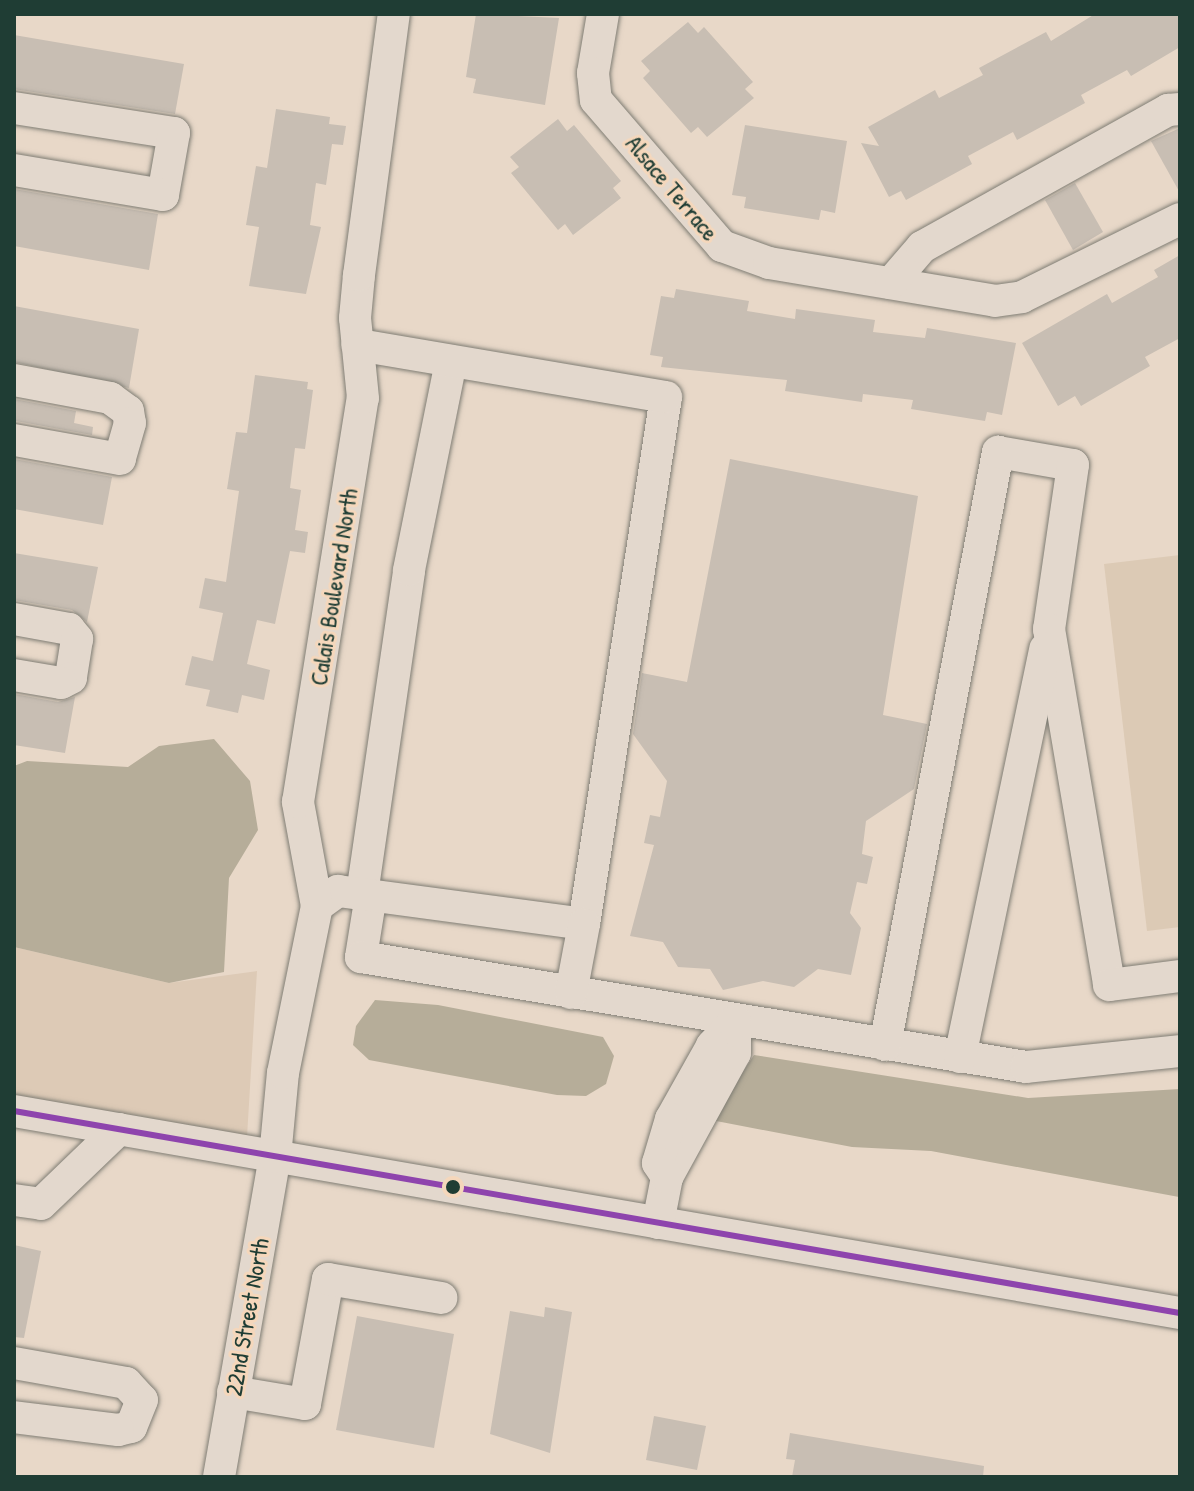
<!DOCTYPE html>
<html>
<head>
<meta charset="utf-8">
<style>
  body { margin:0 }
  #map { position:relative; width:1194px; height:1491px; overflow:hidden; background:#e8d8c8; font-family:"Patrick Hand",sans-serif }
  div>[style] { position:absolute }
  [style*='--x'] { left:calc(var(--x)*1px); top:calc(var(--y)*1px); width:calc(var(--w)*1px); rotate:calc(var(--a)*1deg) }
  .built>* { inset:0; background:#ddcab6 }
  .green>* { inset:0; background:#dccab5 }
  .water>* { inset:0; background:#b6ad99 }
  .building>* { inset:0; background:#c8beb3 }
  .roads { filter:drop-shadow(0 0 2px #7f7d74) drop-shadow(0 0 2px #7f7d74) }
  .minor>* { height:32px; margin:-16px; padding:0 16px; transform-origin:16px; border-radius:16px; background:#e3d8cd }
  .bus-1>* { height:6px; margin:-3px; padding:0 3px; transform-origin:3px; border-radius:3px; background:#8e44ad }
  .dots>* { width:22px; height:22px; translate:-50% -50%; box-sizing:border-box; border:4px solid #f5d7bb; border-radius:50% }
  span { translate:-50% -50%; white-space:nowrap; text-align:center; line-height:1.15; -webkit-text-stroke:6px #f5d7bb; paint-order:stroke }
  .street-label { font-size:24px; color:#1f3d34 }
  .frame { position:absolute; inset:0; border:16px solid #1f3d34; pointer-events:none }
</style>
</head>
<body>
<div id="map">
  <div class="built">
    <div style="clip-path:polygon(14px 947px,169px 983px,257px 971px,247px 1137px,14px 1096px)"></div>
  </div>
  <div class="green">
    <div style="clip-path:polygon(1180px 555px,1180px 927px,1147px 931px,1104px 564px)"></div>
  </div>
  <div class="water">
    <div style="clip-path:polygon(214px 739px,250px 781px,258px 830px,229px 878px,224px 972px,169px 983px,14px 947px,14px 766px,27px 761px,128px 767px,159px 746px)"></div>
    <div style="clip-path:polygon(375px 1000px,438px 1005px,603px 1037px,614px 1056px,606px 1084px,586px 1096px,557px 1095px,369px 1060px,353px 1045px,356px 1026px)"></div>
    <div style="clip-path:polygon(754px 1055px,1028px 1098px,1180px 1089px,1179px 1197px,931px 1151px,852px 1147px,711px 1120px)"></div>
  </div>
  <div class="building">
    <div style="clip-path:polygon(476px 14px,559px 18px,545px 105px,473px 93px,476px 79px,466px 77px)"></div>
    <div style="clip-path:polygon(1095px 14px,1180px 14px,1180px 47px,1131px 76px,1127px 70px,1081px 95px,1085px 103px,1017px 140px,1013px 132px,968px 156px,972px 164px,906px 200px,901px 191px,889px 197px,861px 143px,879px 146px,868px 127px,935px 90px,939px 98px,983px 75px,979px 68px,1046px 32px,1051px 41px)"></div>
    <div style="clip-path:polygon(688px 22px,698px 33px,704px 27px,753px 82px,745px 89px,754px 98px,707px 137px,698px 127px,691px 133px,643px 78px,650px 71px,641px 61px)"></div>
    <div style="clip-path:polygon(14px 35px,184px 64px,175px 114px,14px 89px)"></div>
    <div style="clip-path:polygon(276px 109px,330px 117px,329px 124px,346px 126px,343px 145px,332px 144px,326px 185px,316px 183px,310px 225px,321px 227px,306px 294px,249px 286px,259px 227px,246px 225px,256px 166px,267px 168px)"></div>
    <div style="clip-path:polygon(558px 119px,567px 131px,574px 125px,621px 181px,613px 188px,621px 198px,573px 235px,565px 224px,558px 230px,511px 173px,519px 167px,510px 157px)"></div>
    <div style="clip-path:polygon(745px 125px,847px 141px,835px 213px,821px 210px,819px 220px,744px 208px,746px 197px,732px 195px)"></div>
    <div style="clip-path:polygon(1180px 128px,1180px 193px,1151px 141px)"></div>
    <div style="clip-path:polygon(1075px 183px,1103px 232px,1073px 250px,1045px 200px)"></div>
    <div style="clip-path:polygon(14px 189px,158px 214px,149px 270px,14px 246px)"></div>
    <div style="clip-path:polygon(1180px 255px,1180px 338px,1145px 357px,1150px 366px,1081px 406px,1075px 396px,1058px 406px,1022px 343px,1107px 294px,1112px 303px,1158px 277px,1154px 270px)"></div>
    <div style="clip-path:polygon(676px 289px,749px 301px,747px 311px,795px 319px,796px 309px,875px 320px,873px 332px,925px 338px,927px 328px,1016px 343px,1002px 415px,987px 412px,985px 421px,911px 409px,913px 400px,863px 394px,862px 402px,785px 391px,787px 380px,661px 367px,663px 357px,650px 355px,661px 296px,674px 298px)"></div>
    <div style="clip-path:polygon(14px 306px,139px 329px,129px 388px,14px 362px)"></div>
    <div style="clip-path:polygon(255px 375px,308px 382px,307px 389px,313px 390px,305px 449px,295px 448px,290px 488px,301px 490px,295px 530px,308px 532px,305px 553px,290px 551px,275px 624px,257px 620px,247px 664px,270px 670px,264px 700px,242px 695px,238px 713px,206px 706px,210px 690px,185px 685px,192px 656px,213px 661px,223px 613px,199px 608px,205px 578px,226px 582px,239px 491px,227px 489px,236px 432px,247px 433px)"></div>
    <div style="clip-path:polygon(14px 399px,76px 411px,74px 423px,93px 427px,92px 435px,16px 421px)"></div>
    <div style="clip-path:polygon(14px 459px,112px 477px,103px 525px,14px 509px)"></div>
    <div style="clip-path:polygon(730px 459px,918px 496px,883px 715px,927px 724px,914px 789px,866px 821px,862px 854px,873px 857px,867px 884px,857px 882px,850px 913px,861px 928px,851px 975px,818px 969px,794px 987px,763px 981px,723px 990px,710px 969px,678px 967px,663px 942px,630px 936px,654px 845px,644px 843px,650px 815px,660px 817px,667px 781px,633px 734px,642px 673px,687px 682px)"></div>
    <div style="clip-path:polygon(14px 553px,98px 567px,87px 622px,72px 610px,14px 600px)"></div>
    <div style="clip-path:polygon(14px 694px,58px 702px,75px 697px,65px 753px,14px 745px)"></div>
    <div style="clip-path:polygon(14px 1245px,41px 1251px,24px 1338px,14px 1337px)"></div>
    <div style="clip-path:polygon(545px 1307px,572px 1312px,550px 1453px,490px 1434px,510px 1311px,544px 1317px)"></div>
    <div style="clip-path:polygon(357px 1316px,454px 1334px,434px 1448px,336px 1430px)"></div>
    <div style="clip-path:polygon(654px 1416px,706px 1426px,697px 1470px,646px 1460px)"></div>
    <div style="clip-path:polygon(790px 1433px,984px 1466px,983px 1477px,792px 1477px,795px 1460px,786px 1459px)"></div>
  </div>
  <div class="roads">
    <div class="minor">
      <div style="--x:603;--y:14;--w:60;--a:99.6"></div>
      <div style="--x:593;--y:73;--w:27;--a:84"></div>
      <div style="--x:596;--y:100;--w:193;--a:49.2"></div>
      <div style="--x:722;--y:246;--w:50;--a:19.9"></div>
      <div style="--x:769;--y:263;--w:229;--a:9.5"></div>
      <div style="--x:995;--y:301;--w:27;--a:-8"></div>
      <div style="--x:1022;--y:297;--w:176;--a:-26.3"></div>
      <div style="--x:14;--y:108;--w:162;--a:8.9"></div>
      <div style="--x:174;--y:133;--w:63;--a:100.1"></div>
      <div style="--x:163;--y:195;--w:151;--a:-170.5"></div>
      <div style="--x:891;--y:283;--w:48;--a:-49.3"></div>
      <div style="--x:922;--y:247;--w:282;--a:-29.1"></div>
      <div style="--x:1168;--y:110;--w:12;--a:-5"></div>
      <div style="--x:14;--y:380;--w:98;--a:10.6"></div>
      <div style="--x:110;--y:398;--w:22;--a:36"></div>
      <div style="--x:128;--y:411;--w:12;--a:81"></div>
      <div style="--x:130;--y:423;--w:37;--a:106"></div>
      <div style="--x:120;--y:459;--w:108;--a:-169.8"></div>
      <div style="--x:14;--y:619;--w:56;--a:10.3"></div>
      <div style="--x:69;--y:629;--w:13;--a:51"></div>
      <div style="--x:77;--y:639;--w:39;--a:99"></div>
      <div style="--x:71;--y:678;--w:11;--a:153"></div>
      <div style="--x:61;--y:683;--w:48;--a:-170.3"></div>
      <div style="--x:362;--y:894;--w:327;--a:-81.7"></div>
      <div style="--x:409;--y:570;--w:213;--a:-78.6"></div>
      <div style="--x:371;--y:895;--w:63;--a:99.2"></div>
      <div style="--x:361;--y:957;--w:674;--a:9.39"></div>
      <div style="--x:1026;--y:1067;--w:155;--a:-5.9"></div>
      <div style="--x:317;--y:906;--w:26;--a:-36"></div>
      <div style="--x:338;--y:891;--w:248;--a:7.6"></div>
      <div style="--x:584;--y:924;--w:533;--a:-81.16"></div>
      <div style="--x:666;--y:397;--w:313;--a:-170.4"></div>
      <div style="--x:571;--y:993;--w:70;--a:-79.3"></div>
      <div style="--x:885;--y:1045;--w:604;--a:-79.21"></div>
      <div style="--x:998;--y:452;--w:76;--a:9.8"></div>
      <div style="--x:1073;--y:465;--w:166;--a:98.3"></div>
      <div style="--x:1049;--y:629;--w:361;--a:80.4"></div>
      <div style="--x:1109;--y:985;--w:72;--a:-7.2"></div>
      <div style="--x:960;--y:1057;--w:417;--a:-78.2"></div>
      <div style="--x:14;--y:1111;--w:1183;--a:9.83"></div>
      <div style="--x:14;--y:1200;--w:27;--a:8"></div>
      <div style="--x:41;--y:1204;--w:108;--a:-43.9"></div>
      <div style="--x:658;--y:1223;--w:47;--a:-78.9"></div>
      <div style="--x:667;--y:1177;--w:141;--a:-61.3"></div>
      <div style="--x:735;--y:1053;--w:32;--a:-90"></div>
      <div style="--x:735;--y:1021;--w:34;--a:133"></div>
      <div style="--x:712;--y:1046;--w:84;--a:119.3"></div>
      <div style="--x:671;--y:1119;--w:46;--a:106.5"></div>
      <div style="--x:658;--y:1163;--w:17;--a:57"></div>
      <div style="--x:14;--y:1363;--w:114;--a:10.1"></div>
      <div style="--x:126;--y:1383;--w:23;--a:47"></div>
      <div style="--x:142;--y:1400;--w:29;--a:112"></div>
      <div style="--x:131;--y:1427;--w:13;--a:167"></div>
      <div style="--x:118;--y:1430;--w:105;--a:-172.9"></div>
      <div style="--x:233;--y:1392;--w:73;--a:9.5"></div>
      <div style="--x:305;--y:1404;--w:127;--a:-79.6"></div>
      <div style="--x:328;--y:1279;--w:115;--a:9.5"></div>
      <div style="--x:219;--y:1477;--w:325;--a:-80.1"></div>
      <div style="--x:275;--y:1157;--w:84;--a:-84.6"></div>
      <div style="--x:283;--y:1073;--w:170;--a:-78.5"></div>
      <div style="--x:317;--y:906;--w:106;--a:-100.4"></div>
      <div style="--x:298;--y:802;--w:409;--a:-80.9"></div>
      <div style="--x:363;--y:398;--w:80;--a:-95.7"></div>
      <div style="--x:355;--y:318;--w:43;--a:-84.7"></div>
      <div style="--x:359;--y:275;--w:263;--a:-82.4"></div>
    </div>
  </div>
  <div class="bus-1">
    <div style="--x:14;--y:1111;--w:1183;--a:9.83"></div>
  </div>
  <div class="dots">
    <div style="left:453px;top:1187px;background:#1f3d34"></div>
  </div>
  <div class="street-label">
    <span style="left:672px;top:188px;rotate:50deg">Alsace Terrace</span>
    <span style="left:334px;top:587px;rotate:-81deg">Calais Boulevard North</span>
    <span style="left:247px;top:1317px;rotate:-80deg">22nd Street North</span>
  </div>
  <div class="frame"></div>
</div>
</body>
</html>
